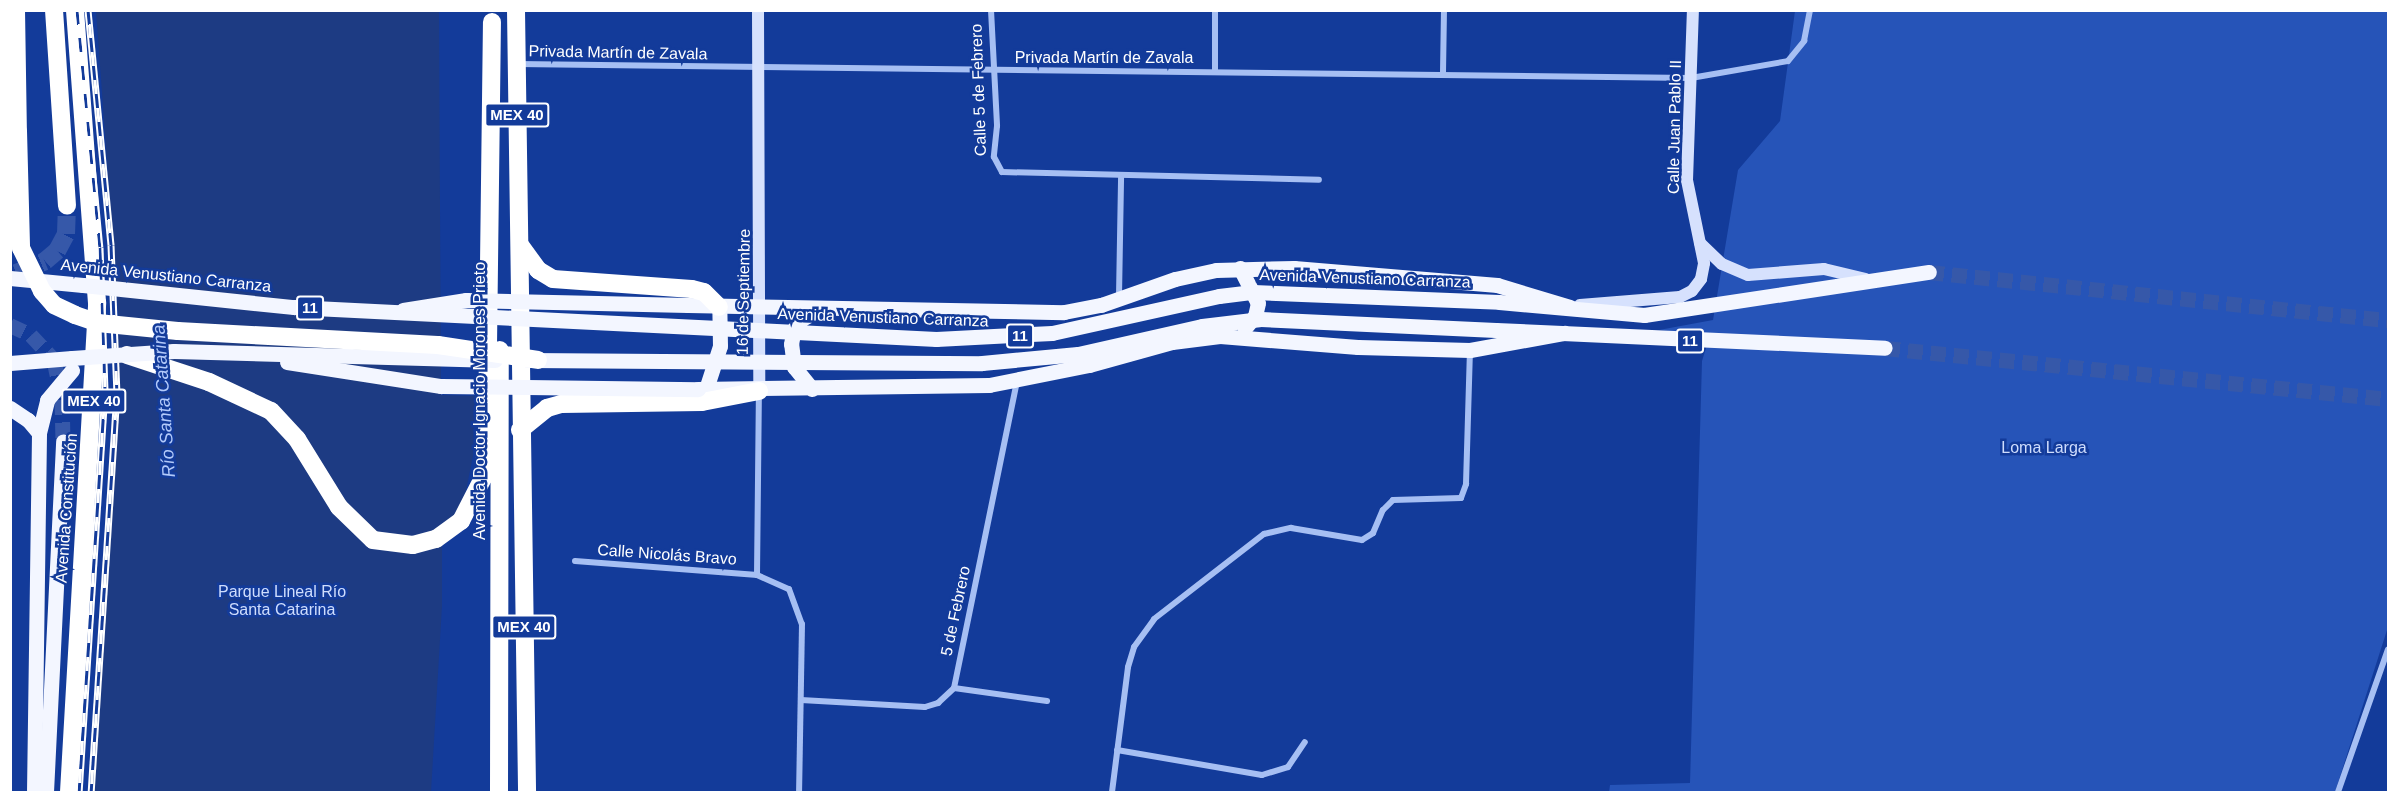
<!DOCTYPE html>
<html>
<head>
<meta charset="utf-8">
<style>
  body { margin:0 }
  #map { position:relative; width:2399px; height:803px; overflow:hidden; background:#133b9a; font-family:Arial,sans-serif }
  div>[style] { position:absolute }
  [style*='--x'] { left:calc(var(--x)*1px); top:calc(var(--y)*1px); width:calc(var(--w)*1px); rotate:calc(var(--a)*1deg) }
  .green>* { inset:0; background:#2654b8 }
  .water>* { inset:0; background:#1d3b83 }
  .primary-tunnel>* { height:15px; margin-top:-7.5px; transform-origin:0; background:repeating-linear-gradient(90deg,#3658a9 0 15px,transparent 0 23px) }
  .highway-tunnel>* { height:18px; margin-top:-9px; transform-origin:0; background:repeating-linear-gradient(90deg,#3658a9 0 18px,transparent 0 27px) }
  .street>* { height:6px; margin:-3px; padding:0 3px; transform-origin:3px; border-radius:3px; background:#a6bff3 }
  .secondary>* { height:12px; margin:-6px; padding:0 6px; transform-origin:6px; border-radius:6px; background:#d6e1fd }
  .primary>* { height:15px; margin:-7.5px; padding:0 7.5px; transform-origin:7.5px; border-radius:7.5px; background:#f3f6ff }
  .highway>* { height:18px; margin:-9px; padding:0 9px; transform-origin:9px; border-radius:9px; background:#fff }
  .rail>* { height:7px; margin-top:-3.5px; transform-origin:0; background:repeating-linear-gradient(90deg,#133b9a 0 14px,#fff 0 28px); box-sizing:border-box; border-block:2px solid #fff }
  .primary-bridge>* { height:15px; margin:-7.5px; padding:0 7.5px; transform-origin:7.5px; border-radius:7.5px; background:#f3f6ff }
  .highway-bridge>* { height:18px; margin:-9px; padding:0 9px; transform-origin:9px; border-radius:9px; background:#fff }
  span { translate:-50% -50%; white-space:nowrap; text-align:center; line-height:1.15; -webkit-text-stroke:5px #133b9a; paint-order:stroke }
  .shield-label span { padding:2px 4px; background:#133b9a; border:2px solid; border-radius:4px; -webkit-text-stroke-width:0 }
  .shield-label { font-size:15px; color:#fff; font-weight:700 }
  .street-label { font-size:16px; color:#fff }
  .park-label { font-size:16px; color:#cfddfd }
  .water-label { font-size:18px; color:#b3cafa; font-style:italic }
  .frame { position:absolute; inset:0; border:12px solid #fff; pointer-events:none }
</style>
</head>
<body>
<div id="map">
  <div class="green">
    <div style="clip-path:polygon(1795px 11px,2388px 11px,2388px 627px,2335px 792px,1609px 792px,1610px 785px,1690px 783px,1702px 361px,1710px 335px,1659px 330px,1713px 320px,1738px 170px,1780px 121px)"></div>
  </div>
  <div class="water">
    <div style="clip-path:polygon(96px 11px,439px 11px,441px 395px,475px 396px,473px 456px,461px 515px,442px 527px,442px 606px,431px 792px,92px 792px,119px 324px)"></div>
  </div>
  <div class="primary-tunnel">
    <div style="--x:1929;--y:272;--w:462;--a:6"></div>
    <div style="--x:10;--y:325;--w:23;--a:25"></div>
    <div style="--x:31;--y:335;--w:34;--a:47"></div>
    <div style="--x:54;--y:360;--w:40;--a:78"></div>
    <div style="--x:62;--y:399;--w:42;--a:88.6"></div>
    <div style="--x:1885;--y:348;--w:506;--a:5.79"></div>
  </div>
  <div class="highway-tunnel">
    <div style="--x:16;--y:273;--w:31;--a:-22"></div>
    <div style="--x:45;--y:261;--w:16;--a:-40"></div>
    <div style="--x:57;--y:251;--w:19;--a:-62"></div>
    <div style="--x:66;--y:234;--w:28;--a:-88"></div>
  </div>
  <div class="street">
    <div style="--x:991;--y:10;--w:116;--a:87"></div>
    <div style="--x:997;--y:126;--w:31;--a:96"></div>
    <div style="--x:994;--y:157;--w:17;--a:62"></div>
    <div style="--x:1002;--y:172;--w:317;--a:1.4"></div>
    <div style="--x:517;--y:64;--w:1174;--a:0.68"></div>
    <div style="--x:1691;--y:78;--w:98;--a:-9.9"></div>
    <div style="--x:1788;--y:61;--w:26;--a:-51"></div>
    <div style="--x:1804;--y:41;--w:32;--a:-79"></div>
    <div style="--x:1215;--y:72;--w:62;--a:-90"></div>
    <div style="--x:1443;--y:73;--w:63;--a:-89.1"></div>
    <div style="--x:1119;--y:296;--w:120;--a:-89"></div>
    <div style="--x:575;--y:561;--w:183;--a:4.4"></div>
    <div style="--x:757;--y:575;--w:35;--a:24"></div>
    <div style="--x:789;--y:589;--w:37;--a:70"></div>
    <div style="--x:802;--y:624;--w:168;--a:91"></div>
    <div style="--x:757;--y:575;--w:183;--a:-89.4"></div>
    <div style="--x:954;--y:688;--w:94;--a:8"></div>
    <div style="--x:801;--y:700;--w:124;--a:3.2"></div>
    <div style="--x:925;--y:707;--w:14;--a:-17"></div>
    <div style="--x:938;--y:703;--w:22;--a:-43"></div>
    <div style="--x:954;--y:688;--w:312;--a:-78.4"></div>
    <div style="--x:1117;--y:750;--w:147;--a:9.8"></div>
    <div style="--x:1262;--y:775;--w:27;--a:-17"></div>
    <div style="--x:1288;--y:767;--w:30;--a:-56"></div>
    <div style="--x:1112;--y:792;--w:126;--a:-82.7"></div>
    <div style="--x:1128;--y:667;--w:21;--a:-73"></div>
    <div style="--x:1134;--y:647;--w:34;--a:-54"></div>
    <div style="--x:1154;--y:619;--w:139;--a:-37.7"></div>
    <div style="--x:1264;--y:534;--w:28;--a:-13"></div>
    <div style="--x:1291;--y:528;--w:72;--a:9.6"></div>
    <div style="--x:1362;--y:540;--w:13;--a:-32"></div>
    <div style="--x:1373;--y:533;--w:25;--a:-67"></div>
    <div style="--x:1383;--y:510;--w:14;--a:-45"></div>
    <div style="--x:1393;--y:500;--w:68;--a:-1.7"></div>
    <div style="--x:1461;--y:498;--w:15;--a:-70"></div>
    <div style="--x:1466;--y:484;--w:134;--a:-88.3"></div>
    <div style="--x:2338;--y:792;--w:151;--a:-70.7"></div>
  </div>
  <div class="secondary">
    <div style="--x:758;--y:10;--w:381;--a:89.8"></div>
    <div style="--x:1700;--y:243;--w:30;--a:44"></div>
    <div style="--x:1722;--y:264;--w:28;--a:23"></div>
    <div style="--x:1748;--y:275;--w:76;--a:-4.5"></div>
    <div style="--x:1824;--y:269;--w:43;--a:13.4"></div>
    <div style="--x:1580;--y:305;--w:100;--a:-4.6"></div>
    <div style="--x:1680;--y:297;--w:13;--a:-27"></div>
    <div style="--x:1692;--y:291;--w:15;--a:-53"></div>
    <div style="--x:1701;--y:279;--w:16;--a:-79"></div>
    <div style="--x:1704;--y:263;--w:85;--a:-101.6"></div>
    <div style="--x:1687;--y:180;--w:170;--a:-88"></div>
  </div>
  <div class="primary">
    <div style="--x:1240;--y:268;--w:39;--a:63"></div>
    <div style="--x:1258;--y:303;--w:13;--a:103"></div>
    <div style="--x:1255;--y:316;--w:16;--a:130"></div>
    <div style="--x:10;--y:278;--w:73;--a:5.5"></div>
    <div style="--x:1499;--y:302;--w:146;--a:5.1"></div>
    <div style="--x:1644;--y:315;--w:288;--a:-8.6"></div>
    <div style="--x:688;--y:305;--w:376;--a:1.1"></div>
    <div style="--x:1064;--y:312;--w:38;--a:-11"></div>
    <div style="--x:1101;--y:305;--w:78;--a:-19.4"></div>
    <div style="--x:1175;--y:279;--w:42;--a:-12.4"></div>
    <div style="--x:1216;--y:270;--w:78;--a:-1.5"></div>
    <div style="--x:1294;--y:268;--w:204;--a:4.8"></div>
    <div style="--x:1497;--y:285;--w:76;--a:16.8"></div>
    <div style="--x:403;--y:310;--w:64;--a:-9"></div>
    <div style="--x:1496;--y:330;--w:389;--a:2.6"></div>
    <div style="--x:10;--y:363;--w:62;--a:-4.6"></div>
    <div style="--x:698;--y:389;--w:291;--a:-0.8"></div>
    <div style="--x:989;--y:385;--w:102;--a:-11.3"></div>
    <div style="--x:1089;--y:365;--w:86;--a:-15.5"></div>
    <div style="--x:1172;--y:342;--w:48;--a:-7.1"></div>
    <div style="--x:1220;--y:336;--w:138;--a:4.6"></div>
    <div style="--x:1358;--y:347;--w:112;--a:1.5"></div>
    <div style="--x:1470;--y:350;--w:96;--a:-10.3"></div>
    <div style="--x:706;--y:389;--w:45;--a:-72"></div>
    <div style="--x:720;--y:346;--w:39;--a:-91"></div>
    <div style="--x:812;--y:389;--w:28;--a:-129"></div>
    <div style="--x:794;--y:367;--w:23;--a:-97"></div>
    <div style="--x:791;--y:344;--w:15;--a:-79"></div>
    <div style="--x:794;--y:329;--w:13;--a:-51"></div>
    <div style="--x:802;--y:319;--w:21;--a:-28"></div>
    <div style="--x:10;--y:408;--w:22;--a:34"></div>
    <div style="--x:28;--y:420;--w:17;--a:50"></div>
    <div style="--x:34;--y:792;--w:359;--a:-89.2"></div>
    <div style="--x:39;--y:433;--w:34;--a:-76"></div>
    <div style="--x:47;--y:400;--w:39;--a:-50"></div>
    <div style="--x:46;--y:792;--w:351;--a:-87.2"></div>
  </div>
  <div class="highway">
    <div style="--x:16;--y:10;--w:121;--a:89.1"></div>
    <div style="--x:54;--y:10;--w:196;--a:86.2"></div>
    <div style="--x:516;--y:10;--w:782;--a:89.19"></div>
    <div style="--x:520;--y:245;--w:31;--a:54"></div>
    <div style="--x:538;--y:270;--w:17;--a:31"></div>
    <div style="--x:553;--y:279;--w:139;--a:4.1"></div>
    <div style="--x:692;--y:289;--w:12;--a:14"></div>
    <div style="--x:704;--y:292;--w:21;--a:45"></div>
    <div style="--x:127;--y:355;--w:86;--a:18.2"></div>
    <div style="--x:209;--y:382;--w:68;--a:25.1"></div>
    <div style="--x:271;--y:411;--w:38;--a:47"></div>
    <div style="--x:297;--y:439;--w:80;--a:58.3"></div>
    <div style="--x:339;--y:507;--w:47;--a:44.1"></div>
    <div style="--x:373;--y:540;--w:40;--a:7.1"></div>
    <div style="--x:413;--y:545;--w:24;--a:-15"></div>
    <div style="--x:436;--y:539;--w:31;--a:-36"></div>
    <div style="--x:461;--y:521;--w:48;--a:-62.9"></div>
    <div style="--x:483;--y:478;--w:50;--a:-85.4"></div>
    <div style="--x:487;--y:428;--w:406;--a:-89.3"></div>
    <div style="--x:520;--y:430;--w:35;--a:-39"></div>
    <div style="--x:547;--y:408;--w:15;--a:-16"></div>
    <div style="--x:561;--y:404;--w:141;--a:-0.8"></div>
    <div style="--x:702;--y:402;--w:58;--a:-10.9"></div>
    <div style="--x:69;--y:792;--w:490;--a:-86.7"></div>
    <div style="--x:97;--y:303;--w:294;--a:-94.3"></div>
    <div style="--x:499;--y:792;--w:442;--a:-89.9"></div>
  </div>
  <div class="rail">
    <div style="--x:77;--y:10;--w:238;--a:84.5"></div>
    <div style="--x:100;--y:247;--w:144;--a:88"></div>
    <div style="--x:105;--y:391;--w:402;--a:93.7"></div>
    <div style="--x:88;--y:10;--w:236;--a:84.4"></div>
    <div style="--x:111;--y:245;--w:147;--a:87.7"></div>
    <div style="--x:117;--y:392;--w:401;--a:93.7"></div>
  </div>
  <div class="primary-bridge">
    <div style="--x:83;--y:285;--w:212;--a:6"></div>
    <div style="--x:294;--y:307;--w:643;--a:2.85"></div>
    <div style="--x:936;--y:339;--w:116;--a:-3"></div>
    <div style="--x:1052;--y:333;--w:171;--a:-12.5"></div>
    <div style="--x:1219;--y:296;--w:34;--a:-7"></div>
    <div style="--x:1253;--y:292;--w:246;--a:2.3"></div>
    <div style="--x:466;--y:300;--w:222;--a:1.3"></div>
    <div style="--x:72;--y:358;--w:102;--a:-3.9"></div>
    <div style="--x:174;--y:351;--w:321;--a:1.6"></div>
    <div style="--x:528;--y:360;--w:454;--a:0.4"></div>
    <div style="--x:982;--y:363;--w:96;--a:-5.4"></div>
    <div style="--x:1078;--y:354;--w:127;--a:-12.7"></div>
    <div style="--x:1202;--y:326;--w:59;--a:-6.8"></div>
    <div style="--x:1261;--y:319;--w:235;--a:2.7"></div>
    <div style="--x:287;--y:362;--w:156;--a:8.9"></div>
    <div style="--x:441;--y:386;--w:257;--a:0.7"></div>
  </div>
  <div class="highway-bridge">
    <div style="--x:18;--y:131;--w:117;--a:88.5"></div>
    <div style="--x:21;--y:248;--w:48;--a:64"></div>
    <div style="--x:42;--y:291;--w:18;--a:49"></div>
    <div style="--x:54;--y:305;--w:23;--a:25"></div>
    <div style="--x:75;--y:315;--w:24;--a:19"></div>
    <div style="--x:98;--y:323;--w:80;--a:5.7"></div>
    <div style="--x:178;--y:331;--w:260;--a:3.1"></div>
    <div style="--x:438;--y:345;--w:101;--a:8.5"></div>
  </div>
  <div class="shield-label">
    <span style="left:517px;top:115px">MEX 40</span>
    <span style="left:310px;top:308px">11</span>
    <span style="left:1020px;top:336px">11</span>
    <span style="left:1690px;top:341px">11</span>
    <span style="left:94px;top:401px">MEX 40</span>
    <span style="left:524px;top:627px">MEX 40</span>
  </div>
  <div class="street-label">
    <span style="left:618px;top:53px;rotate:1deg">Privada Martín de Zavala</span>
    <span style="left:1104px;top:58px">Privada Martín de Zavala</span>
    <span style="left:979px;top:90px;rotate:-92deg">Calle 5 de Febrero</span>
    <span style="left:1675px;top:127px;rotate:-89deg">Calle Juan Pablo II</span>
    <span style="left:166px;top:276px;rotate:6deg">Avenida Venustiano Carranza</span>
    <span style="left:1365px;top:279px;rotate:2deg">Avenida Venustiano Carranza</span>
    <span style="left:744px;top:292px;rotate:-89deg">16 de Septiembre</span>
    <span style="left:883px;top:318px;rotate:2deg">Avenida Venustiano Carranza</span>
    <span style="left:480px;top:401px;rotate:-90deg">Avenida Doctor Ignacio Morones Prieto</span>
    <span style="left:67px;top:508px;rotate:-86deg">Avenida Constitución</span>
    <span style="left:667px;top:555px;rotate:4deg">Calle Nicolás Bravo</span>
    <span style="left:956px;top:611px;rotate:-78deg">5 de Febrero</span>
  </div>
  <div class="park-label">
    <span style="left:2044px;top:448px">Loma Larga</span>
    <span style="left:282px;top:601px">Parque Lineal Río<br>Santa Catarina</span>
  </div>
  <div class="water-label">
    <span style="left:164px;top:401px;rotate:-94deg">Río Santa Catarina</span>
  </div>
  <div class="frame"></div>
</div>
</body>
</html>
